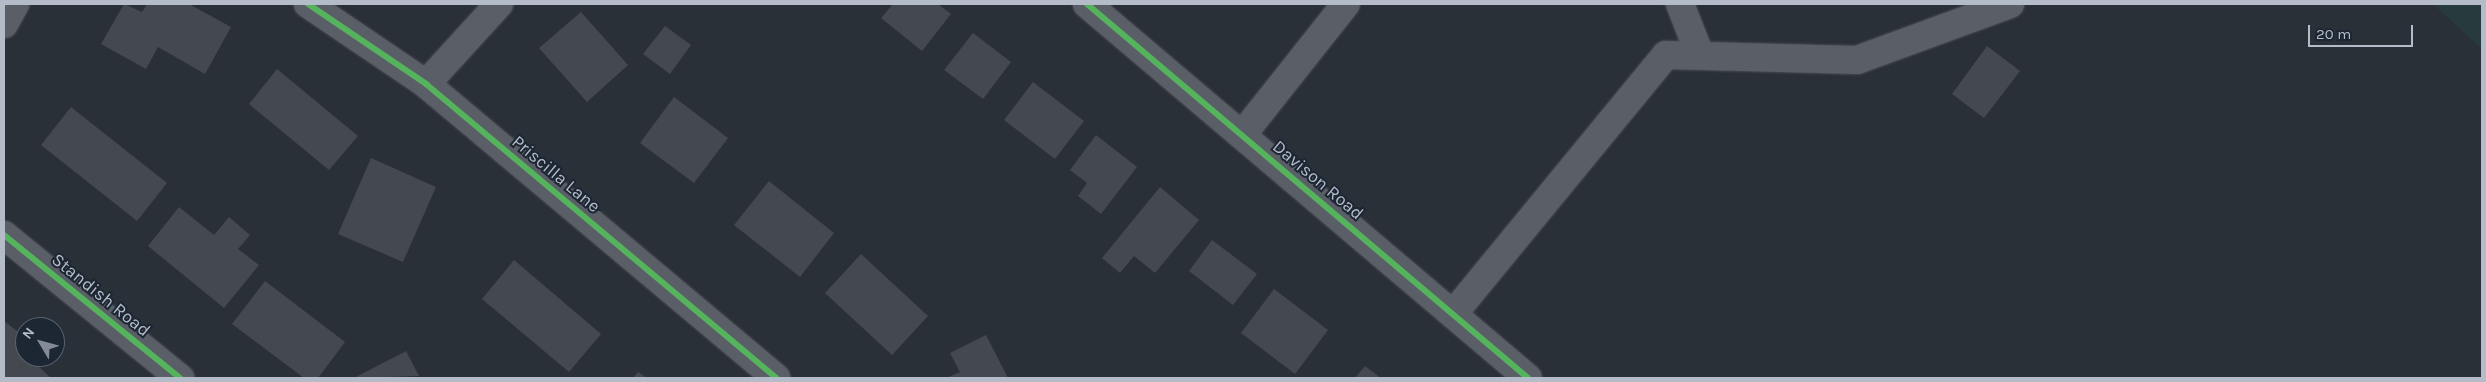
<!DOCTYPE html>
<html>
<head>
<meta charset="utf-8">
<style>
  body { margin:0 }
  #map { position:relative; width:2486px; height:382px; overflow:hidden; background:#2a3038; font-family:Karla,sans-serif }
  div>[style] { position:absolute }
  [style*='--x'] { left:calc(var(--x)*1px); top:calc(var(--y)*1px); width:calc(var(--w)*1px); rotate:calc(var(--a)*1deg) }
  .green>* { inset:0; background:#273a3e }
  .building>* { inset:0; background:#444950 }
  .roads { filter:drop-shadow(0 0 1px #484c53) drop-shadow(0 0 1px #484c53) }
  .minor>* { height:28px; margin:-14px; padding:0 14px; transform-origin:14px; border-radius:14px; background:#5a5e66 }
  .cycleway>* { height:6px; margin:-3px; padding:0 3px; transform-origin:3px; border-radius:3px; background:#56b35d }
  span { translate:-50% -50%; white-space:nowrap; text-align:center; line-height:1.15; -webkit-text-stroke:4px #1d2633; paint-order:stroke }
  .street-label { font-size:18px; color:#b4bcc9 }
  .frame { position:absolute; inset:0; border:5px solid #b4bcc9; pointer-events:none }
  .north { position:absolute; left:15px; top:317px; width:50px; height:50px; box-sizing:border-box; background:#1d2633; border:1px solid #59626f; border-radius:50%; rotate:307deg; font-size:14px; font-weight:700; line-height:20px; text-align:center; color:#b4bcc9 }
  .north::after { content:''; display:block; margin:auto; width:18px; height:22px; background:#848b96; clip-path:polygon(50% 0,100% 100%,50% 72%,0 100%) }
  .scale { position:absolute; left:2308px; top:25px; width:105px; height:22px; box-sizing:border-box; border:2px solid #b4bcc9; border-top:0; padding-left:6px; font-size:15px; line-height:18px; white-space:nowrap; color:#b4bcc9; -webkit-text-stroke:4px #1d2633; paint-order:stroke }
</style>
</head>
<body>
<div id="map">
  <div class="green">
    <div style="clip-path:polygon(2433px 4px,2482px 4px,2482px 49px)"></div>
  </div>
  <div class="building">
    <div style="clip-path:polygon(124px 4px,142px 12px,147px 4px,189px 4px,231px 27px,205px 74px,158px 47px,146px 69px,101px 44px)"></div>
    <div style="clip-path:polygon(893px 4px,938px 4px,951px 14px,922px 51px,881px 18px)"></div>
    <div style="clip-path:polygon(581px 12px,628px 65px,587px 102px,539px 48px)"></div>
    <div style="clip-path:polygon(665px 26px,691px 45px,670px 74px,643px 54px)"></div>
    <div style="clip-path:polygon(973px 33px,1011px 62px,983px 99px,944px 70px)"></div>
    <div style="clip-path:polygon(1987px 46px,2020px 71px,1984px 118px,1952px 94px)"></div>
    <div style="clip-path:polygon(277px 69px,358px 136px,329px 170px,249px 104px)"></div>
    <div style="clip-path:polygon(1033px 82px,1084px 121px,1055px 159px,1004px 120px)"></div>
    <div style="clip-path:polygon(674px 97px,728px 138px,694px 183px,640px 143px)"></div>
    <div style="clip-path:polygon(71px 107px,167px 183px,137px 221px,41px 145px)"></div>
    <div style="clip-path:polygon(1096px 135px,1137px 167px,1101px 214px,1078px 196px,1087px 183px,1070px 170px)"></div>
    <div style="clip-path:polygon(371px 158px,436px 187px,403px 262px,338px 234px)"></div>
    <div style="clip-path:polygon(769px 181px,834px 233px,800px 277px,734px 225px)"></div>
    <div style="clip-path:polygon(1160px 187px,1199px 220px,1155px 273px,1134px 256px,1120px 273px,1102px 258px)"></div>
    <div style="clip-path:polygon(179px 207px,214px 235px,229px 217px,250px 235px,238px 249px,259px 265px,224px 308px,148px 246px)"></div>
    <div style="clip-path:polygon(1212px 240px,1257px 274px,1233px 305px,1189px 271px)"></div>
    <div style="clip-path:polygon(861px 254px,928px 316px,892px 355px,825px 293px)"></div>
    <div style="clip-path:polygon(514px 260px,601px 334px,569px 372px,482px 299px)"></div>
    <div style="clip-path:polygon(265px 281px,345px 342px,318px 378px,304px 378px,232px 324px)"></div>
    <div style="clip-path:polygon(1274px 289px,1328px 330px,1295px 374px,1241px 333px)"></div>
    <div style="clip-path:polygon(4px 321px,25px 337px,25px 357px,41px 357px,36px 364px,51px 378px,4px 378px)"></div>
    <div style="clip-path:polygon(986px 335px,1008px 378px,946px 378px,960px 372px,950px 353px)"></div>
    <div style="clip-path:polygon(406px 351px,419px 376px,354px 378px)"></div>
    <div style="clip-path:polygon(1365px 366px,1381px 378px,1355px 378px)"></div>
    <div style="clip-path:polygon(638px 372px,647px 378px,633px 378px)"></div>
  </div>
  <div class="roads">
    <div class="minor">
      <div style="--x:308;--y:4;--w:143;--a:34.1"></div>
      <div style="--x:426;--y:84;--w:457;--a:40"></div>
      <div style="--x:1087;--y:4;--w:578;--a:40.3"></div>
      <div style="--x:1680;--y:4;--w:55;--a:68.6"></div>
      <div style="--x:4;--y:24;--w:23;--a:-61"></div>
      <div style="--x:426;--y:84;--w:108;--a:-47.6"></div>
      <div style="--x:1242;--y:135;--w:167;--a:-51.6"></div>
      <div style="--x:4;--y:235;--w:227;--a:39.1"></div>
      <div style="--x:1453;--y:314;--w:335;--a:-50.6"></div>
      <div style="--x:1666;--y:55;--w:191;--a:1.5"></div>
      <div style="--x:1857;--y:60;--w:163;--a:-20.1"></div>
    </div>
  </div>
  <div class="cycleway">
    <div style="--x:308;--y:4;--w:143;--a:34.1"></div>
    <div style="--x:426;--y:84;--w:457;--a:40"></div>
    <div style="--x:1087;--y:4;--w:578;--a:40.3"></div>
    <div style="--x:4;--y:235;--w:227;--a:39.1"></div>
  </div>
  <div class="street-label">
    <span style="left:556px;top:174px;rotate:40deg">Priscilla Lane</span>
    <span style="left:1318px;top:180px;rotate:40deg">Davison Road</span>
    <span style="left:101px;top:295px;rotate:39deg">Standish Road</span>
  </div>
  <div class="frame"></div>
  <div class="north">N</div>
  <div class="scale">20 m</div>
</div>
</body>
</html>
